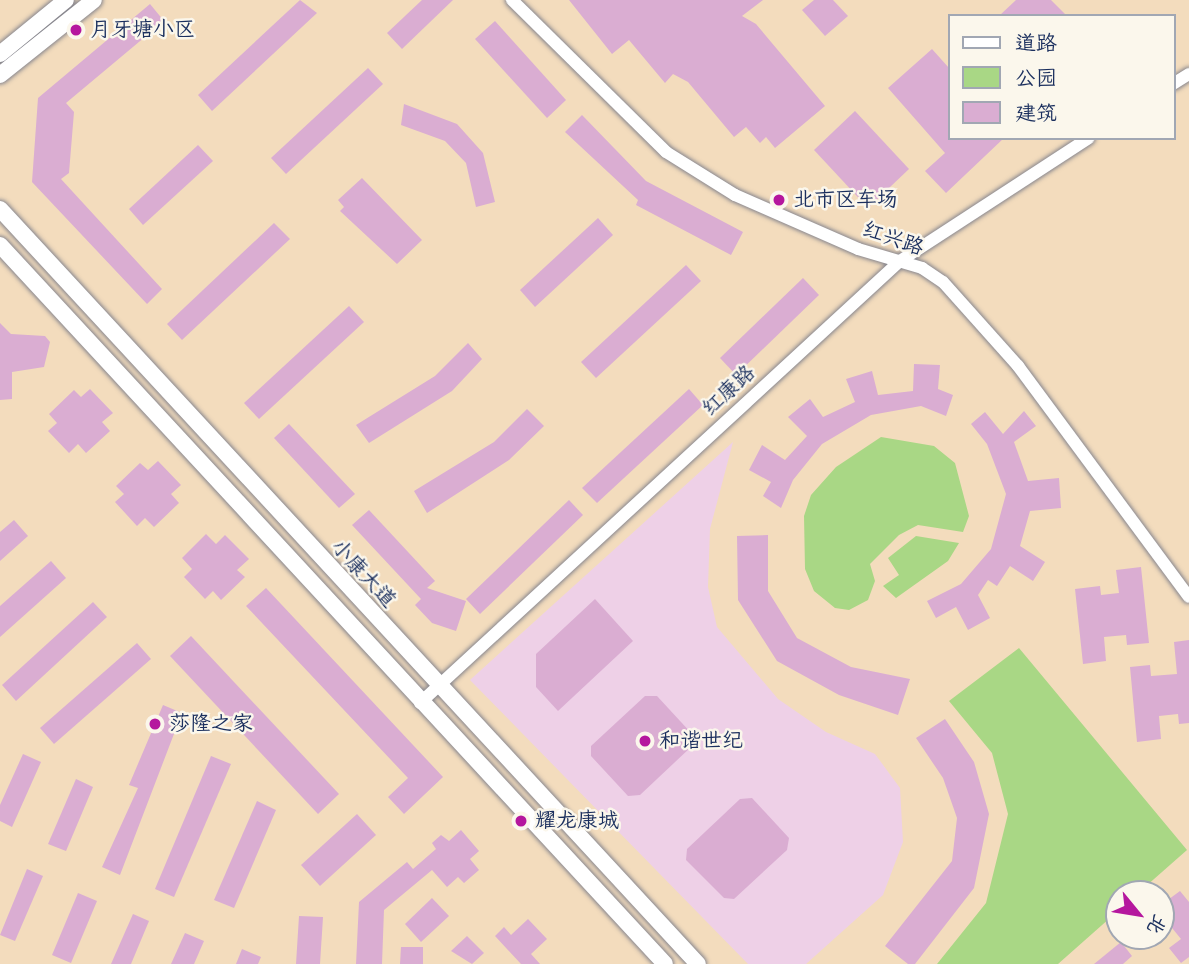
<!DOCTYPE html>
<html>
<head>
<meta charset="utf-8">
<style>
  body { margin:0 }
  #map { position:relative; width:1189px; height:964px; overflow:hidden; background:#f3dcbd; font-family:Pangolin,"LXGW WenKai TC",sans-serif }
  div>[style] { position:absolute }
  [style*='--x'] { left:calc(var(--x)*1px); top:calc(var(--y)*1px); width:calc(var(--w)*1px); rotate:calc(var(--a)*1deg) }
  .built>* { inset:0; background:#eed0e7 }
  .green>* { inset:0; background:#a9d785 }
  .building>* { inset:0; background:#daadd2 }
  .roads { filter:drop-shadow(0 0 2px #87868e) drop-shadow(0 0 2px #87868e) }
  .minor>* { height:12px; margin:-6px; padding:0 6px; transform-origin:6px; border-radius:6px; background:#fff }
  .secondary>* { height:16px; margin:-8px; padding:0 8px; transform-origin:8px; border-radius:8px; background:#fff }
  .dots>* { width:19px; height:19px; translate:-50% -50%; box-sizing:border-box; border:4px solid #fbf7ec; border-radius:50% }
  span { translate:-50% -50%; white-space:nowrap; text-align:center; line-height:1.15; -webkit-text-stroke:5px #fbf7ec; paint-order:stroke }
  .poi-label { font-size:21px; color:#1b2f5e }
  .left { translate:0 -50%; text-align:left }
  .street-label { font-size:21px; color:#1b2f5e }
  .legend { position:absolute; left:948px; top:14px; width:228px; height:126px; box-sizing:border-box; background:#fbf7ec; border:2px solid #a1a7b3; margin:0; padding:9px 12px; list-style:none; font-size:21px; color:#1b2f5e }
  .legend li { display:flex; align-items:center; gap:14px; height:35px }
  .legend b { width:35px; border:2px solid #a1a7b3 }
  .north { position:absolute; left:1105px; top:880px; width:70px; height:70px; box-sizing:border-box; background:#fbf7ec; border:2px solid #a1a7b3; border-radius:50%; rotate:120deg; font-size:19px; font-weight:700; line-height:28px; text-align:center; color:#1b2f5e }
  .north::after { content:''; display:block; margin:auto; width:24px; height:32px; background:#b5179e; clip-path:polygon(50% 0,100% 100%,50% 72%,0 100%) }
</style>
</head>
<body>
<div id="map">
  <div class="built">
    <div style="clip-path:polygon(733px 442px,710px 529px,708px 587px,717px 627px,778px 699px,826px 732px,875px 754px,900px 788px,903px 842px,883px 895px,806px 964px,748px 964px,470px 680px)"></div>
  </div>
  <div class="green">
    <div style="clip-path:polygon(881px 437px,934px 446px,955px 463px,969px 516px,963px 532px,918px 525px,899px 535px,870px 564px,875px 581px,868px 600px,849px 610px,835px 608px,814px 591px,805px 569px,804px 516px,811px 495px,836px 467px)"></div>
    <div style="clip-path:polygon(916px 536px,959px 543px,948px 561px,896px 598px,883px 586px,899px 575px,888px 558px)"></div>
    <div style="clip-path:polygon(1019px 648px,1187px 850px,1137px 894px,1119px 894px,1119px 910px,1058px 964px,937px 964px,986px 903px,1008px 814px,992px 753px,949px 701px)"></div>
  </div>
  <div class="building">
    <div style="clip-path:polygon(300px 0,317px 13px,212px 111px,198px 95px)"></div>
    <div style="clip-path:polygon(422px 0,453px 0,402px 49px,387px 33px)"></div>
    <div style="clip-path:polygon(569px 0,763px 0,742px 16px,756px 24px,825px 106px,775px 148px,766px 137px,760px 143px,746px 127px,734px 137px,688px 82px,673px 74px,665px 83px,629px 40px,612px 54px)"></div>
    <div style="clip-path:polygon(814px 0,833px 0,848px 16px,825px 36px,802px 10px)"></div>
    <div style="clip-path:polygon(1016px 0,1051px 0,1067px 16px,999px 16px)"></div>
    <div style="clip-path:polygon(150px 4px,164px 21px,66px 103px,74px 112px,69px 173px,61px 179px,162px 289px,147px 304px,32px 182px,38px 98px)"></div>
    <div style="clip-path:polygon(495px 21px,566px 100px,547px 118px,475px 39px)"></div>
    <div style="clip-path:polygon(932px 49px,949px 68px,949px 138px,1004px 138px,946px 193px,925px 171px,945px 153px,888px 88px)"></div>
    <div style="clip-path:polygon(368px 68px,383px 84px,286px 174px,271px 158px)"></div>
    <div style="clip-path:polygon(404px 104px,457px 124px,483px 153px,495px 202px,476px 207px,466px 163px,445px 141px,401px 125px)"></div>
    <div style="clip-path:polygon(855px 111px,909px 169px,868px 208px,814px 150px)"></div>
    <div style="clip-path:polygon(582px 115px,646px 181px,743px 232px,731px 255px,636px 205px,638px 200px,565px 132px)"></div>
    <div style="clip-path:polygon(198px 145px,213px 161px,143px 225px,129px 209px)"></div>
    <div style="clip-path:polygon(362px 178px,422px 240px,397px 264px,340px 211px,344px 207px,338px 200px)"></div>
    <div style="clip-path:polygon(598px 218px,613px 235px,535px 307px,520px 290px)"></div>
    <div style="clip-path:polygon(274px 223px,290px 239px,182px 340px,167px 324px)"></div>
    <div style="clip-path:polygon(686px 265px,701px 281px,596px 378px,581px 362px)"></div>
    <div style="clip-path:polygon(803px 278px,819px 295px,736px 375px,720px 358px)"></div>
    <div style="clip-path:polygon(349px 306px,364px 322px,259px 419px,244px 403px)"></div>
    <div style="clip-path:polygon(0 323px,11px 334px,45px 336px,50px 342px,44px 367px,12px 372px,12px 399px,0 400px)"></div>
    <div style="clip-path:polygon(468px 343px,482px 359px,452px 391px,369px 443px,356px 425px,435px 376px)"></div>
    <div style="clip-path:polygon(914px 364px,940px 365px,938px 389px,953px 395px,946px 416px,921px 406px,871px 415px,822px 444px,793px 480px,781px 508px,763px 496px,771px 482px,749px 470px,762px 445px,785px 460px,807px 436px,788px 417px,810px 399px,823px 417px,855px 402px,846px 379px,872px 371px,878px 395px,913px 391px)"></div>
    <div style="clip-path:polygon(90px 389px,113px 413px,102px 422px,110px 431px,86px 453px,78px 444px,69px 453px,48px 431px,57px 423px,49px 414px,74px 390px,81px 397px)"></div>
    <div style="clip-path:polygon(689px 389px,703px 405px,597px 503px,582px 488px)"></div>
    <div style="clip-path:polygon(527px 409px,544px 426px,509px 460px,427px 513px,414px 491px,494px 442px)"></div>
    <div style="clip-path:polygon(1024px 411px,1036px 426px,1014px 442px,1028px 481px,1059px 478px,1061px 508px,1030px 511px,1020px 546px,1045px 562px,1033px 581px,1010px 566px,997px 586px,988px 580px,978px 595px,990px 618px,968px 630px,956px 607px,936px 618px,927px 601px,961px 584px,991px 549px,1006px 494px,987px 444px,971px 424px,985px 412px,1003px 434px)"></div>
    <div style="clip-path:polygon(289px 424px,355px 494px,339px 508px,274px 438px)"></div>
    <div style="clip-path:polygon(158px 461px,181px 485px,171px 494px,179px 503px,154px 527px,145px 518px,137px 526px,115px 502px,124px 494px,116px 486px,140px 463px,148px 470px)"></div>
    <div style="clip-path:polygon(569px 500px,583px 515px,480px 614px,466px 599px)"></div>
    <div style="clip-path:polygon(369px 510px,435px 581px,427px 588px,466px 601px,456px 631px,432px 623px,415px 605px,421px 599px,352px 525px)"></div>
    <div style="clip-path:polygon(14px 520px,28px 536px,0 561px,0 532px)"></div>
    <div style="clip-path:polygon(206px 534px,216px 544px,225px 535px,249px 559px,237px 570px,245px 577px,221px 600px,213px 591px,205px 599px,184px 577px,192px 569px,182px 558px)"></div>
    <div style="clip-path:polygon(768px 535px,768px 591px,797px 638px,851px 667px,910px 679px,898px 715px,839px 695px,777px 661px,738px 600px,737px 536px)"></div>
    <div style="clip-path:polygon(51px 561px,66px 578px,0 637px,0 606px)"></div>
    <div style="clip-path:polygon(1141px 567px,1149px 643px,1127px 645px,1126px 635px,1104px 637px,1106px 661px,1083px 664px,1075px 589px,1100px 586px,1101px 595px,1119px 593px,1116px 570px)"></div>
    <div style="clip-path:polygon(266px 588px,443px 777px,404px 814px,388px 797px,408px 778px,246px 606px)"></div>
    <div style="clip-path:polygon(595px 599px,633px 641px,558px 711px,536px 687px,536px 654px)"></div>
    <div style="clip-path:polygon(93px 602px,107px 617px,16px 701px,2px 685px)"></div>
    <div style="clip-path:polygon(191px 636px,339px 794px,318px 814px,170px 656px)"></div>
    <div style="clip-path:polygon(1189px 640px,1189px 723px,1179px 724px,1178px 714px,1159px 716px,1161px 739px,1137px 742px,1130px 667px,1150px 665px,1151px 676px,1177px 674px,1174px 642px)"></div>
    <div style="clip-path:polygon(137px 643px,151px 659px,54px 744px,40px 728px)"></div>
    <div style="clip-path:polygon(645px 696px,657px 696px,693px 735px,691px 747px,640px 795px,628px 796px,591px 756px,591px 746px)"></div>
    <div style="clip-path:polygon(163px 705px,182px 713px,120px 875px,102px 867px,138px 788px,129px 785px)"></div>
    <div style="clip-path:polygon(945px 719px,974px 762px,989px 814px,974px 888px,915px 964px,908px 964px,885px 946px,952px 861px,957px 818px,943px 778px,916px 738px)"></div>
    <div style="clip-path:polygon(23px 754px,41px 762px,12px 827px,0 821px,0 805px)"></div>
    <div style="clip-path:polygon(211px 756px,231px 764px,174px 897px,155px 889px)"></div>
    <div style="clip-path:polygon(76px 779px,93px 787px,66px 851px,48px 844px)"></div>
    <div style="clip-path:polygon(752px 798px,789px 838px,787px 850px,734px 899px,724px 898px,686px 860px,687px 849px,740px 799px)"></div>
    <div style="clip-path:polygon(257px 801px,276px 810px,234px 908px,214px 900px)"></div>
    <div style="clip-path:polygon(357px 814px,376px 835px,320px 886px,301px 865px)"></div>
    <div style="clip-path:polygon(461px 830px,479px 851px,470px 859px,479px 870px,464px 883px,458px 877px,447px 887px,432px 870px,384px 910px,382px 964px,356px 964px,359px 902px,407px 862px,413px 869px,436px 849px,432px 843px,441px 835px,449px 841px)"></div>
    <div style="clip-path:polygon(27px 869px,43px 876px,15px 941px,0 935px)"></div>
    <div style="clip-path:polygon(1180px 891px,1189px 902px,1189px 957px,1181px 963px,1169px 948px,1181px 939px,1168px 923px,1161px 929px,1161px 905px)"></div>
    <div style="clip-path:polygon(78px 893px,97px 901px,71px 963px,52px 955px)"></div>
    <div style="clip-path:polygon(432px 898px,449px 916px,421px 942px,405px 924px)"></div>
    <div style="clip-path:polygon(133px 914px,149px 921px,131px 964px,111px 964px)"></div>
    <div style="clip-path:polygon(299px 916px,323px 917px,320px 964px,296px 964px)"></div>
    <div style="clip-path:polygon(528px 919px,547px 939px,531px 954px,540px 964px,521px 964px,495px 936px,504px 927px,511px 935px)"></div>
    <div style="clip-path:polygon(185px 933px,204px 941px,194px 964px,171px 964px)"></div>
    <div style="clip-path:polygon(467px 936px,484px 953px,472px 964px,451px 951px)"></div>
    <div style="clip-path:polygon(1121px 942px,1132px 956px,1123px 964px,1094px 964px)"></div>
    <div style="clip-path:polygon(401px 947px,423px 947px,423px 964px,400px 964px)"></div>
    <div style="clip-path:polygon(242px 949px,261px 957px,258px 964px,236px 964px)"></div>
  </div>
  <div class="roads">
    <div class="minor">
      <div style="--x:512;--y:0;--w:216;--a:44.6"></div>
      <div style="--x:666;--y:152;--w:81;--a:31.9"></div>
      <div style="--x:735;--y:195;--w:134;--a:23.7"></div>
      <div style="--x:858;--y:249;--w:67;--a:16.5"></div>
      <div style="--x:922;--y:268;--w:25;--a:34"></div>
      <div style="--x:943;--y:282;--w:113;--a:48.2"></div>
      <div style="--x:1018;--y:366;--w:287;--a:53.5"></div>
      <div style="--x:1173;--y:84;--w:19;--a:-32"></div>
      <div style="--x:420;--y:703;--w:653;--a:-42.64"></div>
      <div style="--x:900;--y:261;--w:225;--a:-33.1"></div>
    </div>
    <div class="secondary">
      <div style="--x:0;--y:54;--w:85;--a:-39.3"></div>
      <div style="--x:0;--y:75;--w:120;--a:-38.6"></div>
      <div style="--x:0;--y:209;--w:1028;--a:47.25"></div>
      <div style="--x:0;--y:245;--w:979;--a:47.23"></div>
    </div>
  </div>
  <div class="dots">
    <div style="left:76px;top:30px;background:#b5179e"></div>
    <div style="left:779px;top:200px;background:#b5179e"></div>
    <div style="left:155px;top:724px;background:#b5179e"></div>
    <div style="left:645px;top:741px;background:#b5179e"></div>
    <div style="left:521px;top:821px;background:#b5179e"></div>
  </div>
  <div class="poi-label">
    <span class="left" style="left:90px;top:30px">月牙塘小区</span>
    <span class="left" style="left:793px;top:200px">北市区车场</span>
    <span class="left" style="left:169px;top:724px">莎隆之家</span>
    <span class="left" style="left:659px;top:741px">和谐世纪</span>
    <span class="left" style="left:535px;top:821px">耀龙康城</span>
  </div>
  <div class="street-label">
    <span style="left:893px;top:239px;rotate:19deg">红兴路</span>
    <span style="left:729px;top:391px;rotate:-43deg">红康路</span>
    <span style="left:363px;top:574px;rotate:47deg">小康大道</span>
  </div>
  <ul class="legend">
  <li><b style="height:9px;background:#fff"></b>道路</li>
  <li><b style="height:19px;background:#a9d785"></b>公园</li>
  <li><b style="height:19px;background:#daadd2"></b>建筑</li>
  </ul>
  <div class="north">北</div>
</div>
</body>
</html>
